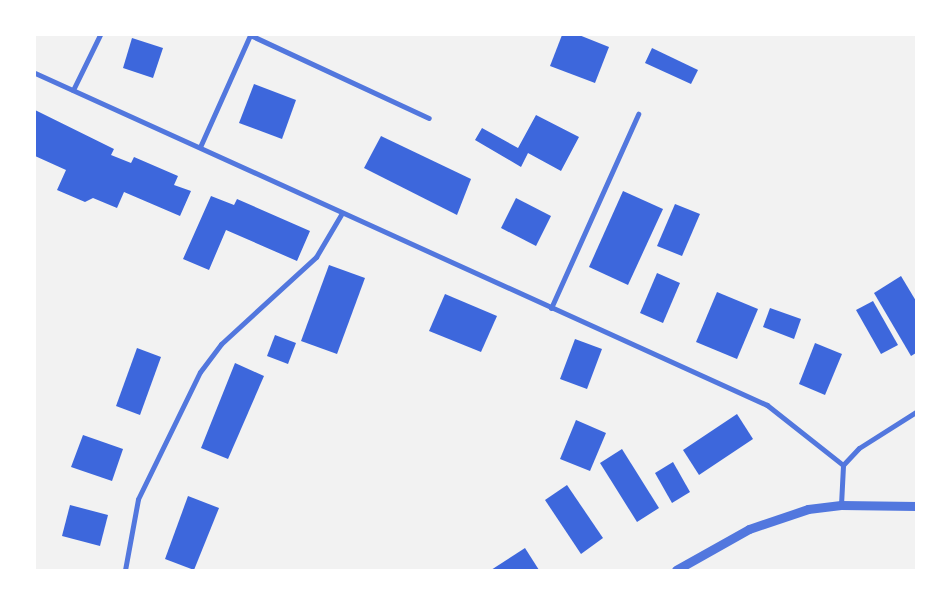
<!DOCTYPE html>
<html>
<head>
<meta charset="utf-8">
<style>
  body { margin:0 }
  #map { position:relative; width:951px; height:605px; overflow:hidden; background:#f2f2f2; font-family:Poppins,sans-serif }
  div>[style] { position:absolute }
  [style*='--x'] { left:calc(var(--x)*1px); top:calc(var(--y)*1px); width:calc(var(--w)*1px); rotate:calc(var(--a)*1deg) }
  .building>* { inset:0; background:#3d67dc }
  .minor>* { height:5px; margin:-2.5px; padding:0 2.5px; transform-origin:2.5px; border-radius:2.5px; background:#5277de }
  .tertiary>* { height:9px; margin:-4.5px; padding:0 4.5px; transform-origin:4.5px; border-radius:4.5px; background:#5277de }
  span { translate:-50% -50%; white-space:nowrap; text-align:center; line-height:1.15; -webkit-text-stroke:4px #fff; paint-order:stroke }
  .frame { position:absolute; inset:0; border:36px solid #fff; pointer-events:none }
</style>
</head>
<body>
<div id="map">
  <div class="building">
    <div style="clip-path:polygon(562px 35px,579px 35px,609px 47px,595px 83px,550px 66px)"></div>
    <div style="clip-path:polygon(132px 38px,163px 48px,153px 78px,123px 68px)"></div>
    <div style="clip-path:polygon(652px 48px,698px 70px,691px 84px,645px 63px)"></div>
    <div style="clip-path:polygon(254px 84px,296px 100px,282px 139px,239px 123px)"></div>
    <div style="clip-path:polygon(35px 110px,114px 149px,111px 155px,131px 163px,134px 157px,178px 176px,174px 185px,191px 191px,180px 216px,124px 192px,117px 208px,93px 198px,85px 202px,57px 190px,66px 170px,35px 156px)"></div>
    <div style="clip-path:polygon(536px 115px,579px 137px,561px 171px,528px 153px,521px 167px,475px 140px,482px 128px,518px 148px)"></div>
    <div style="clip-path:polygon(381px 136px,471px 179px,457px 215px,364px 168px)"></div>
    <div style="clip-path:polygon(623px 191px,663px 209px,628px 285px,589px 267px)"></div>
    <div style="clip-path:polygon(211px 196px,234px 205px,237px 199px,310px 231px,297px 261px,226px 230px,209px 270px,183px 259px)"></div>
    <div style="clip-path:polygon(516px 198px,551px 216px,536px 246px,501px 228px)"></div>
    <div style="clip-path:polygon(675px 204px,700px 214px,682px 256px,657px 246px)"></div>
    <div style="clip-path:polygon(329px 265px,365px 278px,337px 354px,301px 341px)"></div>
    <div style="clip-path:polygon(657px 273px,680px 283px,663px 323px,640px 313px)"></div>
    <div style="clip-path:polygon(901px 276px,916px 301px,916px 353px,911px 356px,874px 293px)"></div>
    <div style="clip-path:polygon(717px 292px,758px 309px,737px 359px,696px 342px)"></div>
    <div style="clip-path:polygon(445px 294px,497px 316px,481px 352px,429px 331px)"></div>
    <div style="clip-path:polygon(873px 301px,898px 345px,881px 354px,856px 310px)"></div>
    <div style="clip-path:polygon(770px 308px,801px 319px,794px 339px,763px 327px)"></div>
    <div style="clip-path:polygon(275px 335px,296px 343px,288px 364px,267px 356px)"></div>
    <div style="clip-path:polygon(575px 339px,602px 349px,587px 389px,560px 379px)"></div>
    <div style="clip-path:polygon(815px 343px,842px 354px,825px 395px,799px 384px)"></div>
    <div style="clip-path:polygon(137px 348px,161px 357px,140px 415px,116px 406px)"></div>
    <div style="clip-path:polygon(235px 363px,264px 376px,228px 459px,201px 448px)"></div>
    <div style="clip-path:polygon(737px 414px,753px 439px,699px 475px,683px 450px)"></div>
    <div style="clip-path:polygon(576px 420px,606px 433px,590px 471px,560px 459px)"></div>
    <div style="clip-path:polygon(83px 435px,123px 449px,112px 481px,71px 467px)"></div>
    <div style="clip-path:polygon(622px 449px,659px 508px,637px 522px,600px 463px)"></div>
    <div style="clip-path:polygon(673px 462px,690px 492px,672px 503px,655px 473px)"></div>
    <div style="clip-path:polygon(567px 485px,603px 538px,581px 554px,545px 500px)"></div>
    <div style="clip-path:polygon(188px 496px,219px 508px,194px 570px,165px 559px)"></div>
    <div style="clip-path:polygon(70px 505px,108px 515px,100px 546px,62px 536px)"></div>
    <div style="clip-path:polygon(525px 548px,539px 570px,491px 570px)"></div>
  </div>
  <div class="minor">
    <div style="--x:35;--y:73;--w:804;--a:24.4"></div>
    <div style="--x:767;--y:405;--w:97;--a:38.3"></div>
    <div style="--x:73;--y:90;--w:61;--a:-63.9"></div>
    <div style="--x:200;--y:147;--w:123;--a:-65.9"></div>
    <div style="--x:250;--y:35;--w:197;--a:24.9"></div>
    <div style="--x:551;--y:308;--w:213;--a:-65.8"></div>
    <div style="--x:841;--y:505;--w:40;--a:-87.1"></div>
    <div style="--x:843;--y:465;--w:23;--a:-47"></div>
    <div style="--x:859;--y:448;--w:67;--a:-32.3"></div>
    <div style="--x:125;--y:570;--w:72;--a:-79.6"></div>
    <div style="--x:138;--y:499;--w:141;--a:-64"></div>
    <div style="--x:200;--y:372;--w:35;--a:-53"></div>
    <div style="--x:221;--y:344;--w:129;--a:-42.5"></div>
    <div style="--x:316;--y:257;--w:51;--a:-59.4"></div>
  </div>
  <div class="tertiary">
    <div style="--x:676;--y:570;--w:84;--a:-29.3"></div>
    <div style="--x:749;--y:529;--w:62;--a:-18.7"></div>
    <div style="--x:808;--y:509;--w:33;--a:-7"></div>
    <div style="--x:841;--y:505;--w:75;--a:0.8"></div>
  </div>
  <div class="frame"></div>
</div>
</body>
</html>
